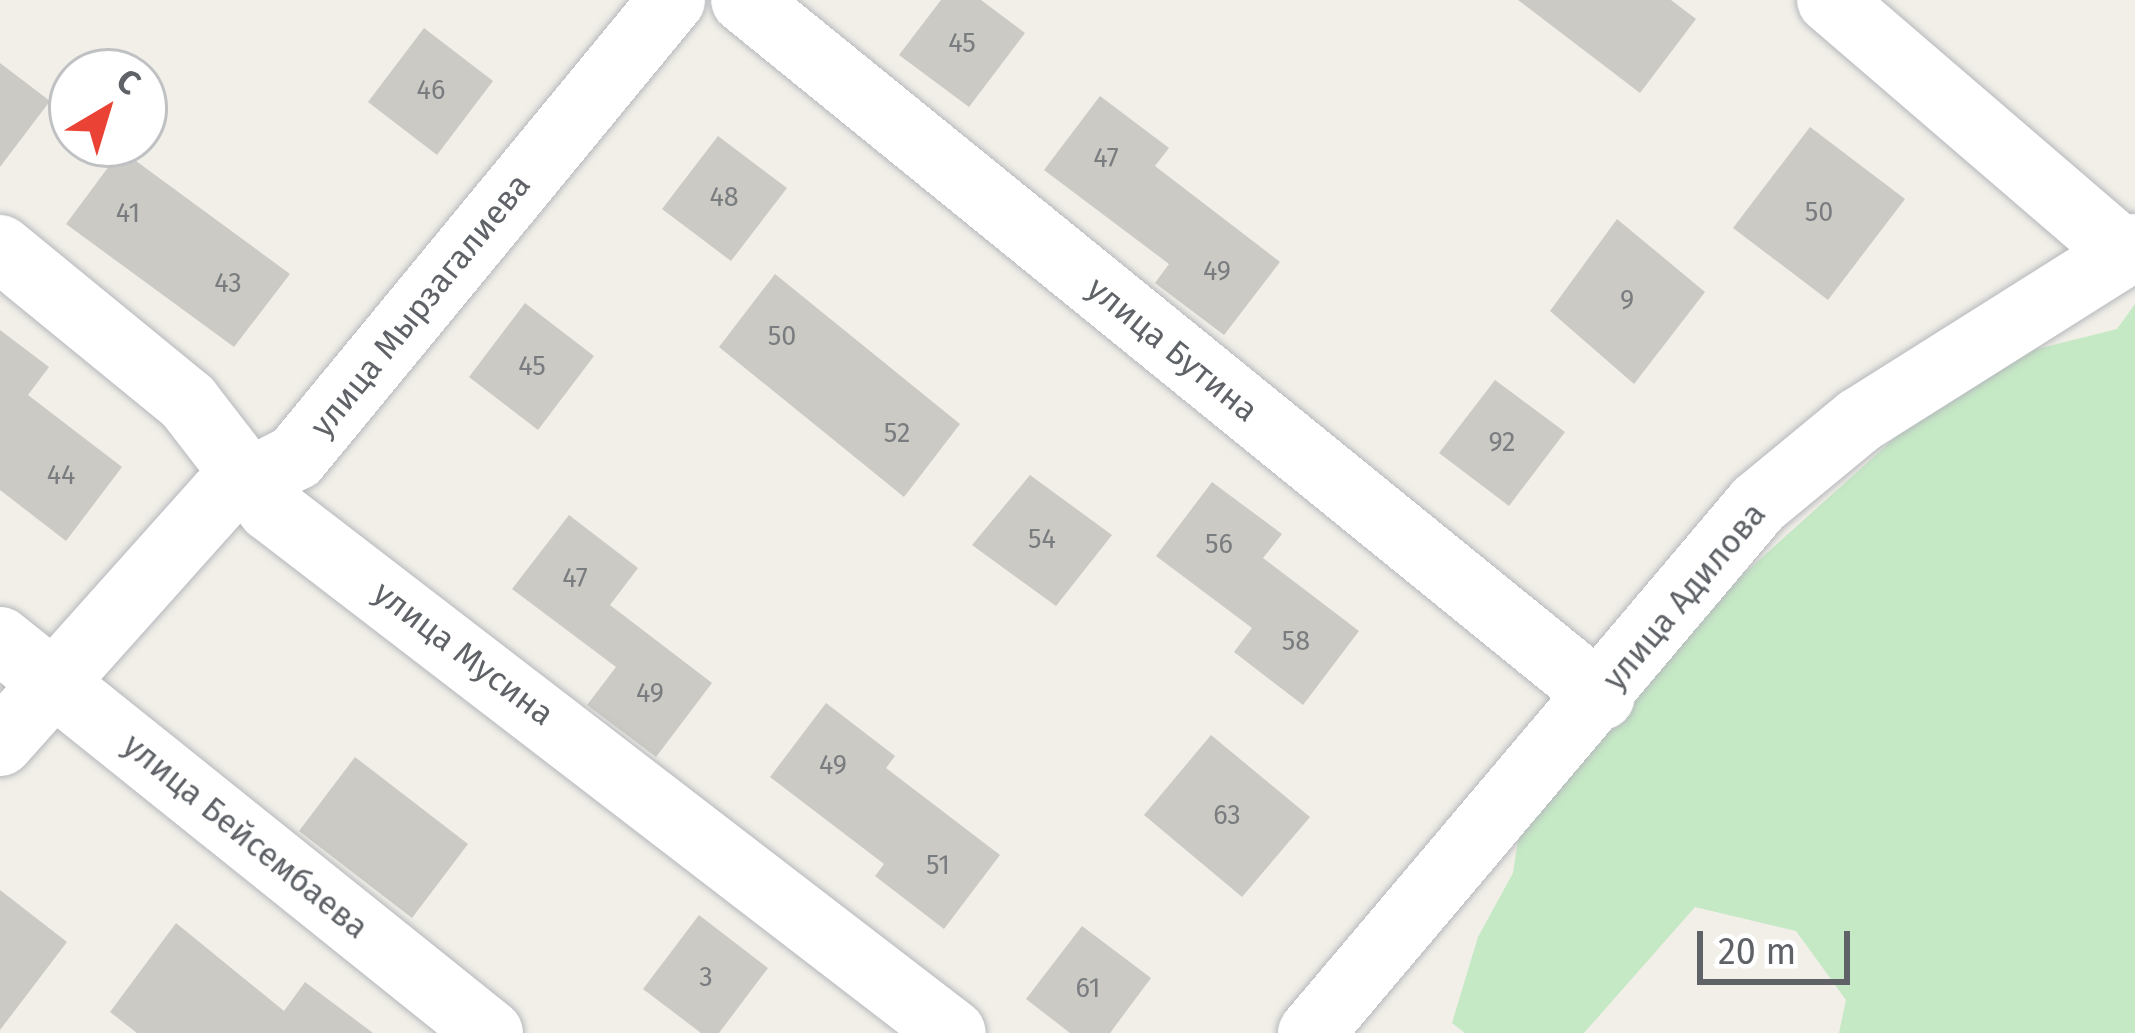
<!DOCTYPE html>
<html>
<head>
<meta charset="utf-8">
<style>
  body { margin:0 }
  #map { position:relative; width:2135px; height:1033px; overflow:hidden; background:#f1efe8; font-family:"Fira Sans",sans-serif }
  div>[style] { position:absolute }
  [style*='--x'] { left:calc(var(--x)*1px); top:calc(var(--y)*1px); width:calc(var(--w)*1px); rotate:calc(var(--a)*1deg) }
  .green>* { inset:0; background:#c5e8c5 }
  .building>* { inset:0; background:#cccac5 }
  .roads { filter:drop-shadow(0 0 3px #b5b8bc) drop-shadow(0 0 3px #b5b8bc) }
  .minor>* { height:66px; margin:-33px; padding:0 33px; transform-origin:33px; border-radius:33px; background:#fff }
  span { translate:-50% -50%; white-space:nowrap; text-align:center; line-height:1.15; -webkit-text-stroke:10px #fff; paint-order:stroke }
  .number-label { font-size:27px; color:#7a7d7f }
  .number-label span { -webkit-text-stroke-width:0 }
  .street-label { font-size:33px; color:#5f6368 }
  .north { position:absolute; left:48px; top:48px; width:120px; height:120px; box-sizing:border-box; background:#fff; border:3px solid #bfc1c3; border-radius:50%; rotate:38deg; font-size:33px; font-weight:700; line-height:48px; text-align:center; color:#5f6368 }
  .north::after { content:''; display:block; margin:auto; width:42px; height:54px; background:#ea4335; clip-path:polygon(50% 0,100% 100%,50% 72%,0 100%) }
  .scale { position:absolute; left:1697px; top:931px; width:153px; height:54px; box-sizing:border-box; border:6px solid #5f6368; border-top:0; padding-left:15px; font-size:36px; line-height:42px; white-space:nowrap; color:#5f6368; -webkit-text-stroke:9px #fff; paint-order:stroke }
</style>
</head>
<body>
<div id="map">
  <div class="green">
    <div style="clip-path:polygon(2135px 304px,2135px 1033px,1839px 1033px,1846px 1000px,1796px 931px,1695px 907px,1584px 1033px,1465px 1033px,1452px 1023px,1478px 937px,1513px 873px,1520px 828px,1707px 607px,1977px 364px,2117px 329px)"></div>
  </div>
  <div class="building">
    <div style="clip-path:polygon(941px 0,981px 0,1025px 33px,969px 107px,899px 55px)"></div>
    <div style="clip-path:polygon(1518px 0,1671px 0,1696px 19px,1640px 93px)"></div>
    <div style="clip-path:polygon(424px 28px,493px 81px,437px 155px,368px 102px)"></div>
    <div style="clip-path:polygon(0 63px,50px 101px,0 167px)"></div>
    <div style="clip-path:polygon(1100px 96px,1169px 148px,1155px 166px,1280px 262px,1224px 335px,1155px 283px,1169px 264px,1044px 170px)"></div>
    <div style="clip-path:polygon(1810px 127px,1905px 199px,1828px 300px,1733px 228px)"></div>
    <div style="clip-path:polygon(718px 136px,787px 188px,731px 261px,662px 209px)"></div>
    <div style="clip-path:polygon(121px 150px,290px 274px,234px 347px,66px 224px)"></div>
    <div style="clip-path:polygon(1617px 219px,1705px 292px,1634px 384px,1550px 311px)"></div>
    <div style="clip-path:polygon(775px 274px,960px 424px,904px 497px,719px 347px)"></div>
    <div style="clip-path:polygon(525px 303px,594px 356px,538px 430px,469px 377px)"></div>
    <div style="clip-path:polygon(0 330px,49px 367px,28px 395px,122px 467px,66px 541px,0 490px)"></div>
    <div style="clip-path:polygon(1495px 380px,1565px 432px,1509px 506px,1439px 453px)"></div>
    <div style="clip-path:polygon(1030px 475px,1112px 535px,1056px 606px,972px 545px)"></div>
    <div style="clip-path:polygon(1212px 482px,1282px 534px,1263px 558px,1359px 631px,1303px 705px,1234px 652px,1252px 628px,1156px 556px)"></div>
    <div style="clip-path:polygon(569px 515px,638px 568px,610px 605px,712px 683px,656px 757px,587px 705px,616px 667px,512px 589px)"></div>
    <div style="clip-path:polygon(826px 703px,895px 756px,886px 768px,1000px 855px,944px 929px,875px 876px,884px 864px,770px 777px)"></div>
    <div style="clip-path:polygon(1211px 735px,1310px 817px,1242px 897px,1144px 815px)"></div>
    <div style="clip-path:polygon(355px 757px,468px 844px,412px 918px,299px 831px)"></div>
    <div style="clip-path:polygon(0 890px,67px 942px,0 1030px)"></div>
    <div style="clip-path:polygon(699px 915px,768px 968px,719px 1033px,701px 1033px,643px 989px)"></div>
    <div style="clip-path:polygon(176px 923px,284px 1011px,305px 982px,373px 1033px,137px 1033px,110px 1012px)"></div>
    <div style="clip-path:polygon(1082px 926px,1151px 978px,1110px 1033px,1070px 1033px,1026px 999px)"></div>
  </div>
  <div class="roads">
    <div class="minor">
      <div style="--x:744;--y:0;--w:1105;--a:39.09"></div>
      <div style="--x:1830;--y:0;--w:389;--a:40.7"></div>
      <div style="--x:0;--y:248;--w:243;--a:39.3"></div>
      <div style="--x:188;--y:402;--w:134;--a:52.3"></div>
      <div style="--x:270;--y:508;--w:861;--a:37.55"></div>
      <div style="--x:0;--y:640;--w:628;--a:38.73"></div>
      <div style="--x:0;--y:743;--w:333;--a:-48.2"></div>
      <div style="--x:222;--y:495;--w:83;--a:-27.2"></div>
      <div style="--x:296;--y:457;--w:592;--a:-50.55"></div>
      <div style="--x:1311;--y:1033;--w:693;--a:-49.8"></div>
      <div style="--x:1758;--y:504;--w:132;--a:-39.5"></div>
      <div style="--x:1860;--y:420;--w:325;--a:-32.2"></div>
    </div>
  </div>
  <div class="number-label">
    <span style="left:962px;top:44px">45</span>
    <span style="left:431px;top:91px">46</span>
    <span style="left:1106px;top:159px">47</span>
    <span style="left:724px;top:198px">48</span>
    <span style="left:1819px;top:213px">50</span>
    <span style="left:128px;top:214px">41</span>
    <span style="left:1217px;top:272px">49</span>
    <span style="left:228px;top:284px">43</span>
    <span style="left:1627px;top:301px">9</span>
    <span style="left:782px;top:337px">50</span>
    <span style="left:532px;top:367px">45</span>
    <span style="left:897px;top:434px">52</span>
    <span style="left:1502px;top:443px">92</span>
    <span style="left:61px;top:476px">44</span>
    <span style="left:1042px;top:540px">54</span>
    <span style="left:1219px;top:545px">56</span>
    <span style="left:575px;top:579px">47</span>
    <span style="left:1296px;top:642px">58</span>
    <span style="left:650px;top:694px">49</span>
    <span style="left:833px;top:766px">49</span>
    <span style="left:1227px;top:816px">63</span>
    <span style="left:938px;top:866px">51</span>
    <span style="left:706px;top:978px">3</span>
    <span style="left:1088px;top:989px">61</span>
  </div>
  <div class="street-label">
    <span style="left:421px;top:306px;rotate:-51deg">улица Мырзагалиева</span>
    <span style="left:1172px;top:350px;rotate:39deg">улица Бутина</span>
    <span style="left:1685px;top:597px;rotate:-50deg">улица Адилова</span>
    <span style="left:463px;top:654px;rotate:37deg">улица Мусина</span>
    <span style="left:245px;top:837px;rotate:39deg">улица Бейсембаева</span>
  </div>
  <div class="north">С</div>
  <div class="scale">20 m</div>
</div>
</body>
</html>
